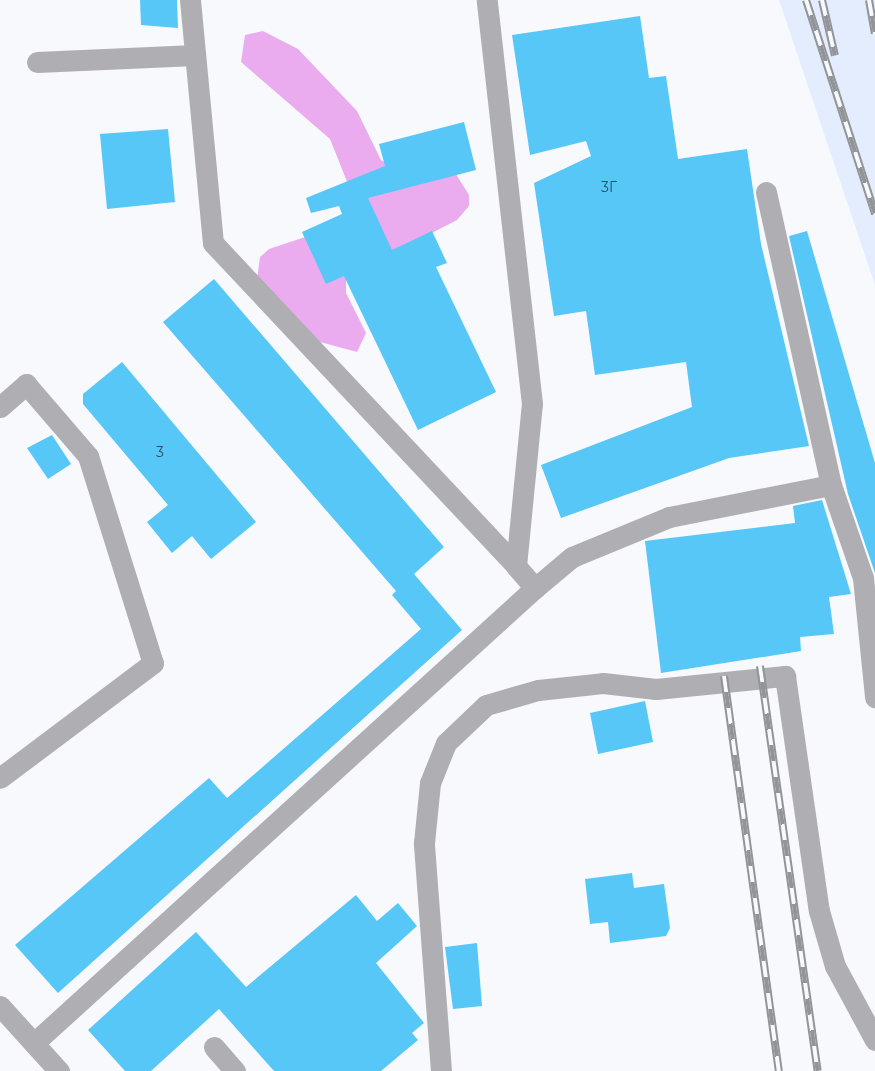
<!DOCTYPE html>
<html>
<head>
<meta charset="utf-8">
<style>
  body { margin:0 }
  #map { position:relative; width:875px; height:1071px; overflow:hidden; background:#f7f9fd; font-family:Montserrat,sans-serif }
  div>[style] { position:absolute }
  [style*='--x'] { left:calc(var(--x)*1px); top:calc(var(--y)*1px); width:calc(var(--w)*1px); rotate:calc(var(--a)*1deg) }
  .built>* { inset:0; background:#e4edfe }
  .green>* { inset:0; background:#eaacee }
  .building>* { inset:0; background:#56c7f7 }
  .minor>* { height:21px; margin:-10.5px; padding:0 10.5px; transform-origin:10.5px; border-radius:10.5px; background:#afaeb3 }
  .rail>* { height:8px; margin-top:-4px; transform-origin:0; background:repeating-linear-gradient(90deg,#f7f9fd 0 16px,#929498 0 32px); box-sizing:border-box; border-block:2px solid #929498 }
  span { translate:-50% -50%; white-space:nowrap; text-align:center; line-height:1.15; -webkit-text-stroke:6px #f7f9fd; paint-order:stroke }
  .number-label { font-size:14px; color:#304e5c }
  .number-label span { -webkit-text-stroke-width:0 }
</style>
</head>
<body>
<div id="map">
  <div class="built">
    <div style="clip-path:polygon(779px 0,875px 0,875px 285px)"></div>
  </div>
  <div class="green">
    <div style="clip-path:polygon(263px 31px,298px 49px,357px 111px,381px 160px,392px 167px,454px 171px,469px 195px,469px 206px,457px 220px,346px 277px,346px 293px,366px 333px,357px 352px,320px 342px,257px 280px,260px 257px,269px 249px,341px 225px,350px 189px,330px 139px,241px 62px,245px 35px)"></div>
  </div>
  <div class="building">
    <div style="clip-path:polygon(140px 0,177px 0,178px 28px,141px 25px)"></div>
    <div style="clip-path:polygon(640px 16px,649px 78px,666px 76px,678px 159px,747px 149px,761px 244px,809px 446px,729px 458px,561px 518px,541px 465px,692px 407px,686px 362px,595px 375px,586px 311px,554px 316px,534px 183px,591px 156px,586px 141px,530px 155px,512px 35px)"></div>
    <div style="clip-path:polygon(464px 122px,476px 170px,368px 198px,392px 250px,432px 231px,447px 263px,436px 267px,496px 392px,418px 430px,344px 276px,326px 284px,302px 232px,342px 214px,339px 206px,311px 213px,306px 198px,385px 166px,379px 144px)"></div>
    <div style="clip-path:polygon(168px 129px,175px 202px,107px 209px,100px 134px)"></div>
    <div style="clip-path:polygon(807px 231px,875px 463px,875px 573px,848px 494px,789px 236px)"></div>
    <div style="clip-path:polygon(214px 279px,444px 547px,414px 574px,462px 630px,58px 993px,15px 945px,209px 778px,227px 798px,421px 629px,392px 595px,396px 591px,163px 322px)"></div>
    <div style="clip-path:polygon(122px 362px,256px 522px,211px 559px,192px 536px,172px 553px,147px 522px,168px 505px,83px 404px,83px 394px)"></div>
    <div style="clip-path:polygon(52px 435px,71px 464px,48px 479px,27px 448px)"></div>
    <div style="clip-path:polygon(822px 500px,851px 594px,829px 597px,834px 634px,800px 637px,801px 651px,661px 673px,645px 541px,795px 523px,793px 506px)"></div>
    <div style="clip-path:polygon(645px 701px,653px 742px,598px 754px,590px 713px)"></div>
    <div style="clip-path:polygon(632px 873px,634px 888px,664px 884px,670px 928px,666px 936px,610px 943px,608px 922px,590px 924px,585px 879px)"></div>
    <div style="clip-path:polygon(356px 895px,377px 921px,398px 903px,417px 926px,376px 963px,424px 1023px,412px 1033px,418px 1040px,381px 1071px,274px 1071px,219px 1009px,151px 1071px,125px 1071px,88px 1030px,196px 932px,246px 987px)"></div>
    <div style="clip-path:polygon(477px 943px,482px 1006px,453px 1009px,445px 947px)"></div>
  </div>
  <div class="minor">
    <div style="--x:190;--y:0;--w:244;--a:84.6"></div>
    <div style="--x:213;--y:243;--w:443;--a:46.8"></div>
    <div style="--x:37;--y:62;--w:158;--a:-2.5"></div>
    <div style="--x:766;--y:192;--w:300;--a:77.5"></div>
    <div style="--x:0;--y:407;--w:35;--a:-41"></div>
    <div style="--x:26;--y:384;--w:95;--a:49.3"></div>
    <div style="--x:88;--y:456;--w:217;--a:72.6"></div>
    <div style="--x:153;--y:663;--w:191;--a:143.1"></div>
    <div style="--x:535;--y:588;--w:48;--a:-40"></div>
    <div style="--x:572;--y:557;--w:105;--a:-22.4"></div>
    <div style="--x:669;--y:517;--w:165;--a:-11.2"></div>
    <div style="--x:831;--y:485;--w:98;--a:71"></div>
    <div style="--x:863;--y:578;--w:120;--a:84.2"></div>
    <div style="--x:0;--y:1006;--w:88;--a:47.8"></div>
    <div style="--x:34;--y:1043;--w:677;--a:-42.25"></div>
    <div style="--x:535;--y:588;--w:29;--a:-131"></div>
    <div style="--x:516;--y:566;--w:163;--a:-84.4"></div>
    <div style="--x:532;--y:404;--w:406;--a:-96.4"></div>
    <div style="--x:214;--y:1047;--w:32;--a:49"></div>
    <div style="--x:441;--y:1071;--w:229;--a:-94.3"></div>
    <div style="--x:424;--y:843;--w:60;--a:-84.3"></div>
    <div style="--x:430;--y:783;--w:43;--a:-68.2"></div>
    <div style="--x:446;--y:743;--w:55;--a:-43.5"></div>
    <div style="--x:486;--y:705;--w:54;--a:-16.1"></div>
    <div style="--x:538;--y:690;--w:65;--a:-6.1"></div>
    <div style="--x:603;--y:683;--w:53;--a:6.5"></div>
    <div style="--x:656;--y:689;--w:130;--a:-5.8"></div>
    <div style="--x:785;--y:676;--w:237;--a:81.8"></div>
    <div style="--x:819;--y:911;--w:57;--a:73.8"></div>
    <div style="--x:835;--y:966;--w:84;--a:61.6"></div>
  </div>
  <div class="rail">
    <div style="--x:806;--y:0;--w:225;--a:72.1"></div>
    <div style="--x:822;--y:0;--w:57;--a:76.9"></div>
    <div style="--x:869;--y:0;--w:34;--a:80"></div>
    <div style="--x:760;--y:666;--w:409;--a:81.9"></div>
    <div style="--x:724;--y:676;--w:399;--a:82.1"></div>
  </div>
  <div class="number-label">
    <span style="left:609px;top:187px">3Г</span>
    <span style="left:160px;top:452px">3</span>
  </div>
</div>
</body>
</html>
